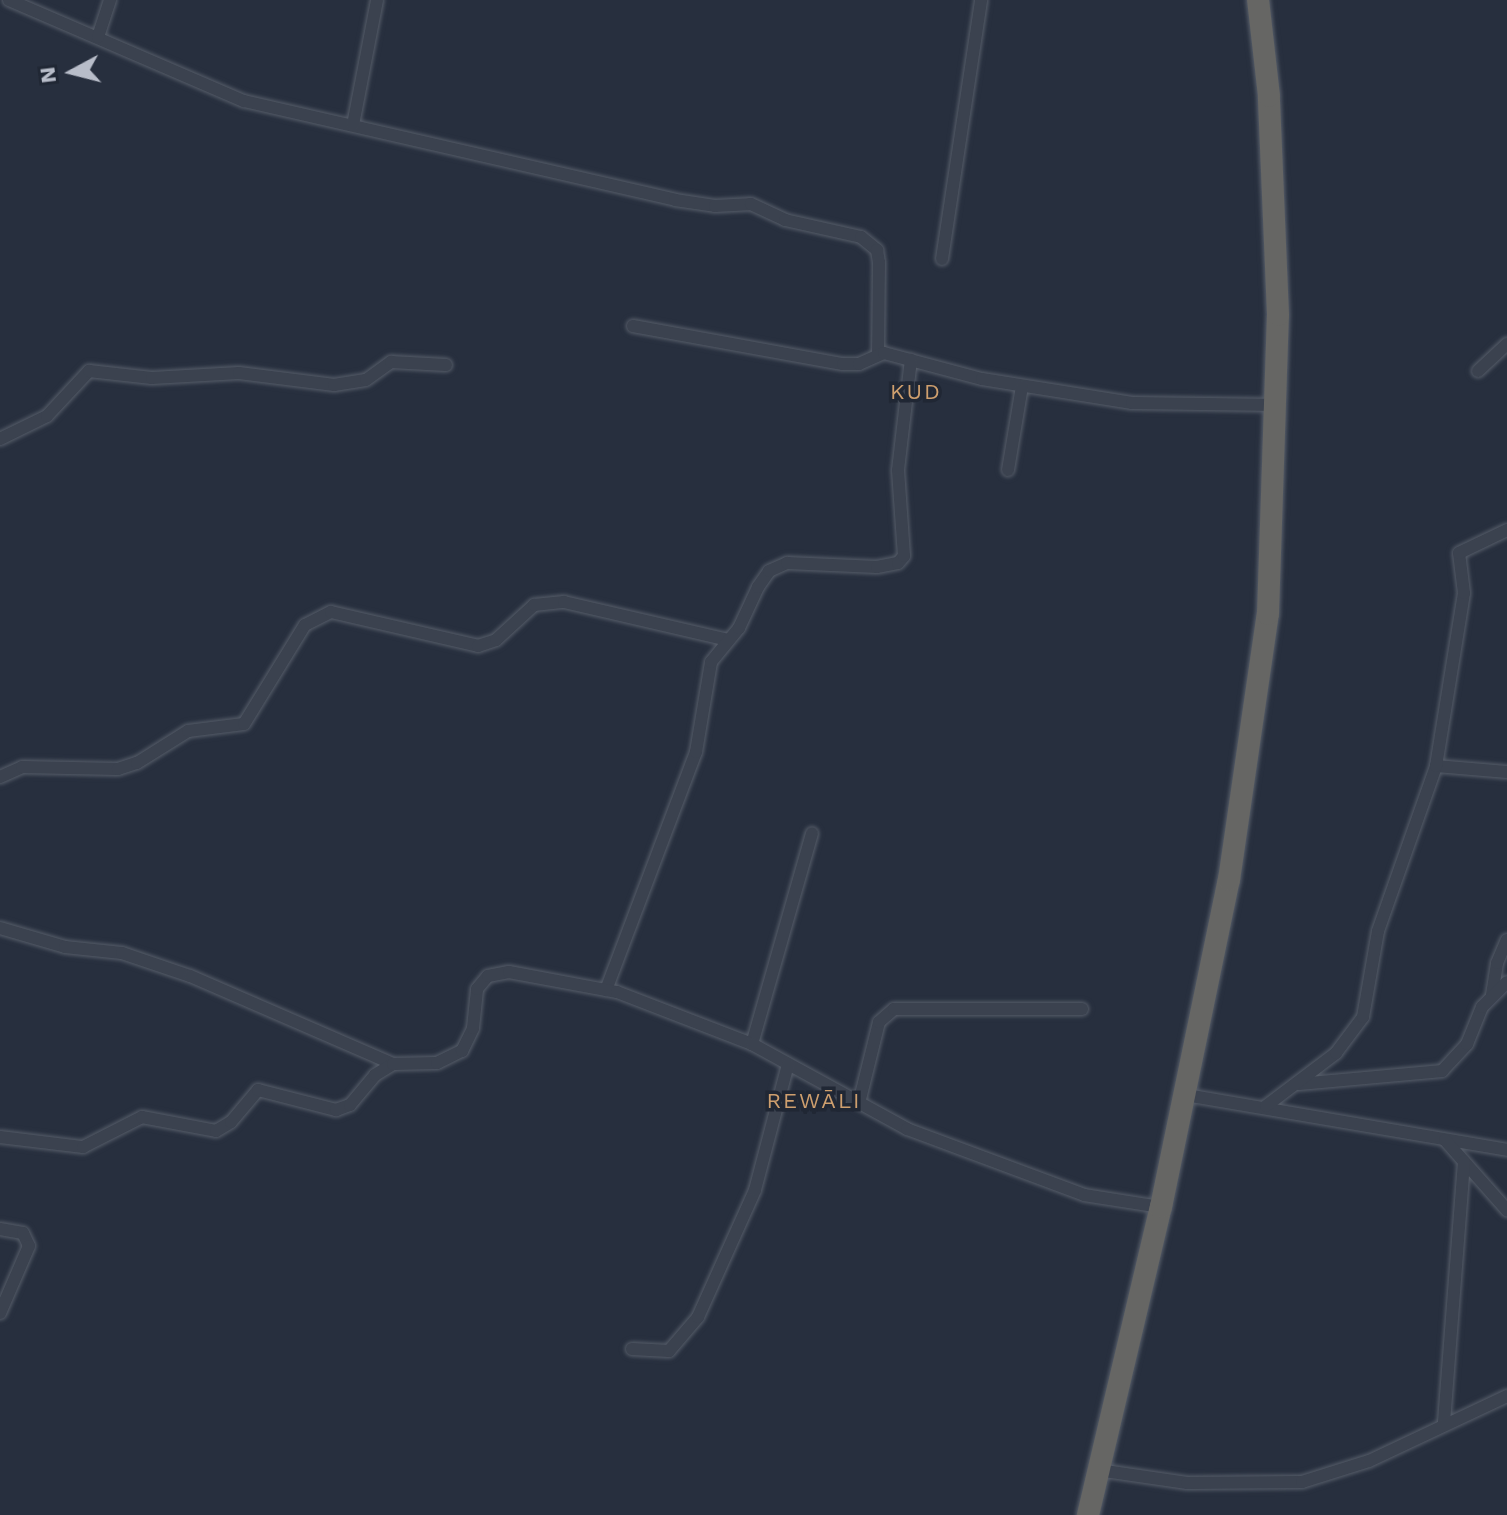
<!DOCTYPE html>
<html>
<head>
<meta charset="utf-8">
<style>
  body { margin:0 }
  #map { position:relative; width:1507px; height:1515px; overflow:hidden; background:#272f3e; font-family:"Work Sans",sans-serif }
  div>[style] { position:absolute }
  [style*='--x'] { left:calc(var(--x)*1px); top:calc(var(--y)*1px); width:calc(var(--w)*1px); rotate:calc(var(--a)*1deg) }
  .roads { filter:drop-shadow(0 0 2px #565d69) drop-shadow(0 0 2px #565d69) }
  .minor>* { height:12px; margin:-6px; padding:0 6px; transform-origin:6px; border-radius:6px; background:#3b424f }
  .trunk>* { height:22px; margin:-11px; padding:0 11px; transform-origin:11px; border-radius:11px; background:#666664 }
  span { translate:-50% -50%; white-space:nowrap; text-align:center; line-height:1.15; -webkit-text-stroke:7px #202734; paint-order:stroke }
  .neighbourhood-label { font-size:22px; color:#ce9f6e; letter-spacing:2px }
  .north { position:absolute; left:32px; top:32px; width:80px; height:80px; -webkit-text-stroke:6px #202734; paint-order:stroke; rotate:263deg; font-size:22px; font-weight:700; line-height:32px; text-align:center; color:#b8bdc9 }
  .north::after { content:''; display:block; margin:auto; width:28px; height:36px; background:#b8bdc9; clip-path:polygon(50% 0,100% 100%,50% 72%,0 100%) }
</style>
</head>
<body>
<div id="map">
  <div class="roads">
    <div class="minor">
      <div style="--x:9;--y:0;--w:256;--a:23.3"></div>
      <div style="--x:244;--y:101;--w:442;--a:12.9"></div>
      <div style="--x:675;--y:200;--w:40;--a:8.5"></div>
      <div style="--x:715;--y:206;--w:36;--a:-3"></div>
      <div style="--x:751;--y:204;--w:38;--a:25"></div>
      <div style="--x:785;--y:220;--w:78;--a:12.6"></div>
      <div style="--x:861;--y:237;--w:21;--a:39"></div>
      <div style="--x:877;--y:250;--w:12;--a:81"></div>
      <div style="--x:879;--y:262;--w:91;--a:90.6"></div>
      <div style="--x:98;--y:37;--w:39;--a:-72"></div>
      <div style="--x:353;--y:125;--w:127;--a:-79.1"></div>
      <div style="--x:942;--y:259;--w:262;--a:-81.4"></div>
      <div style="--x:633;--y:326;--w:213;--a:10.3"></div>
      <div style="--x:843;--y:364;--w:16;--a:0"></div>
      <div style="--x:859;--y:364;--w:27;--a:-24"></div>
      <div style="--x:884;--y:353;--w:101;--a:14.9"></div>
      <div style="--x:982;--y:379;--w:152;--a:9.1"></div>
      <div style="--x:1132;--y:403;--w:146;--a:0.8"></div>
      <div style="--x:1478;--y:371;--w:40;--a:-43"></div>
      <div style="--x:0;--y:439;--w:52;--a:-26.1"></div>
      <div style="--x:47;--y:416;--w:62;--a:-47"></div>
      <div style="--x:89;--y:371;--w:63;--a:6.3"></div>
      <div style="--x:152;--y:378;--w:87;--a:-3.3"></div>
      <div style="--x:239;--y:373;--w:96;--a:7.2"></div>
      <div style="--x:334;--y:385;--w:32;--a:-9"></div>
      <div style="--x:366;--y:380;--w:31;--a:-36"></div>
      <div style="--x:391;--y:362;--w:55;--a:3.1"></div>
      <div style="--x:1008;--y:470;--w:85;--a:-80.5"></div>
      <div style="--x:1436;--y:766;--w:71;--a:4.8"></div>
      <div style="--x:0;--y:777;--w:24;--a:-24"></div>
      <div style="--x:22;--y:767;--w:96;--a:1.2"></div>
      <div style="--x:118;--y:769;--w:20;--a:-18"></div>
      <div style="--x:137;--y:763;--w:60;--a:-32.1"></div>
      <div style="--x:188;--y:731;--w:56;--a:-7.1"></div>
      <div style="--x:244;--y:724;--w:116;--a:-58.4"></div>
      <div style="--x:305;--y:625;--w:29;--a:-27"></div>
      <div style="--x:331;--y:612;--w:151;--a:13"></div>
      <div style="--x:478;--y:646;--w:19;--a:-18"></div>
      <div style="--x:496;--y:640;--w:52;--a:-42.6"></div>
      <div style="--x:534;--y:605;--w:30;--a:-6"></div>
      <div style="--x:564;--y:602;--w:168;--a:13"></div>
      <div style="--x:0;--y:928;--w:68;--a:16.3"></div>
      <div style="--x:65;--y:947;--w:57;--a:6"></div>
      <div style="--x:122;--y:953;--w:72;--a:18.7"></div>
      <div style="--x:190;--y:976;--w:221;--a:23.4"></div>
      <div style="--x:606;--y:990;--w:254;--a:-69.3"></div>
      <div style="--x:696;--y:752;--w:91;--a:-80.5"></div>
      <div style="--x:711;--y:662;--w:44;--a:-50.5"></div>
      <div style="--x:739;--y:628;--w:45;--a:-65.1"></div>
      <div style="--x:758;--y:587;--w:19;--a:-55"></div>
      <div style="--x:769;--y:571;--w:20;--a:-24"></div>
      <div style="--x:787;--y:563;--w:90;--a:2.5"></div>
      <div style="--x:877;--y:567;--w:21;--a:-11"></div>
      <div style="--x:898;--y:563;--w:9;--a:-49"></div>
      <div style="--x:904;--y:556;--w:86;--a:-94"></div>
      <div style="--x:898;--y:470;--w:111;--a:-83.3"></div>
      <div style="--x:1492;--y:995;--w:32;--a:-81"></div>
      <div style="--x:1497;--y:963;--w:25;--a:-67"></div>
      <div style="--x:752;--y:1044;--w:219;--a:-74.1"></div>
      <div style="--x:1299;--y:1084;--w:144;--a:-5.2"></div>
      <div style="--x:1442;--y:1071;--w:37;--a:-47"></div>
      <div style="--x:1467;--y:1044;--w:40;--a:-68"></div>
      <div style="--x:1482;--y:1007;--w:35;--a:-45"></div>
      <div style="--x:1186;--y:1095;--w:326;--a:9.7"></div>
      <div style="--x:859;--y:1103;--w:83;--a:-76.1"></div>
      <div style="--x:879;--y:1022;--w:20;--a:-41"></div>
      <div style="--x:894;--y:1009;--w:188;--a:0"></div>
      <div style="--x:1266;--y:1106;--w:88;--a:-37.1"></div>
      <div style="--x:1336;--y:1053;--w:45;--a:-53.1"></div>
      <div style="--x:1363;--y:1017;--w:87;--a:-80.1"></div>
      <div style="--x:1378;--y:931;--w:175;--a:-70.6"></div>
      <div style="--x:1436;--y:766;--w:175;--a:-80.8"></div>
      <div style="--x:1464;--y:593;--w:40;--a:-97.1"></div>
      <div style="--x:1459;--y:553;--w:53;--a:-25.6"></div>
      <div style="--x:0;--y:1137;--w:84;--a:6.9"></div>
      <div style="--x:83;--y:1147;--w:66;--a:-27"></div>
      <div style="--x:142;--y:1117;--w:75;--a:10.7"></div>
      <div style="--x:216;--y:1131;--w:17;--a:-31"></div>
      <div style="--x:231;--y:1122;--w:42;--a:-49.8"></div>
      <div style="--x:258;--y:1090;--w:81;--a:14.4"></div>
      <div style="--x:336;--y:1110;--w:15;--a:-20"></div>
      <div style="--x:350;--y:1105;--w:39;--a:-50"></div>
      <div style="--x:375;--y:1075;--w:21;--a:-31"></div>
      <div style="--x:393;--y:1064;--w:44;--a:-1.3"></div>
      <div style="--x:437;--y:1063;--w:28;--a:-26"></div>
      <div style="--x:462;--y:1051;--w:25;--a:-64"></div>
      <div style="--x:473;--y:1028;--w:39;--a:-84"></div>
      <div style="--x:477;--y:989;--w:17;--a:-50"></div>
      <div style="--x:488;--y:976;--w:21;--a:-11"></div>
      <div style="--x:509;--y:972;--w:110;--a:10.5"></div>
      <div style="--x:617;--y:992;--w:145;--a:21.1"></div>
      <div style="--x:752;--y:1044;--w:177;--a:28.7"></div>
      <div style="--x:907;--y:1129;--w:189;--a:20.4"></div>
      <div style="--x:1084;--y:1195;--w:78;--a:8.9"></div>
      <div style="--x:1445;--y:1140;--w:94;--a:48.5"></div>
      <div style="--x:0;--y:1229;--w:23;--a:10"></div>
      <div style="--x:23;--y:1233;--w:14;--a:65"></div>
      <div style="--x:29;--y:1246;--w:73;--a:113.4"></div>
      <div style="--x:632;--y:1349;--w:37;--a:3"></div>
      <div style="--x:669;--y:1351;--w:45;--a:-49.5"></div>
      <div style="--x:698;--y:1317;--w:139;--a:-65.8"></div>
      <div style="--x:755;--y:1190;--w:130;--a:-75.3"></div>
      <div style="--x:1444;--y:1422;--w:261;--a:-85.6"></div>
      <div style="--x:1098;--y:1470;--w:90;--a:8.3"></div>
      <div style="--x:1187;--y:1483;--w:115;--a:-0.5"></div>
      <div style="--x:1302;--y:1482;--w:70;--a:-17.4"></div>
      <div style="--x:1369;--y:1461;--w:153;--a:-25.2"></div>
    </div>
    <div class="trunk">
      <div style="--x:1088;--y:1515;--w:317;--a:-76.7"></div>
      <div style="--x:1161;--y:1207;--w:334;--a:-78.3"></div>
      <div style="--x:1229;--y:880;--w:269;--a:-81.7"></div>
      <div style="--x:1268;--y:614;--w:299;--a:-88.1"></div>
      <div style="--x:1278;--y:315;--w:219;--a:-92.4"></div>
      <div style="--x:1269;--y:96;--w:97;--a:-96.5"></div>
    </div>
  </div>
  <div class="neighbourhood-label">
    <span style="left:916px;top:392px">KUD</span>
    <span style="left:814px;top:1101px">REWĀLI</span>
  </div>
  <div class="north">N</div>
</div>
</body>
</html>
